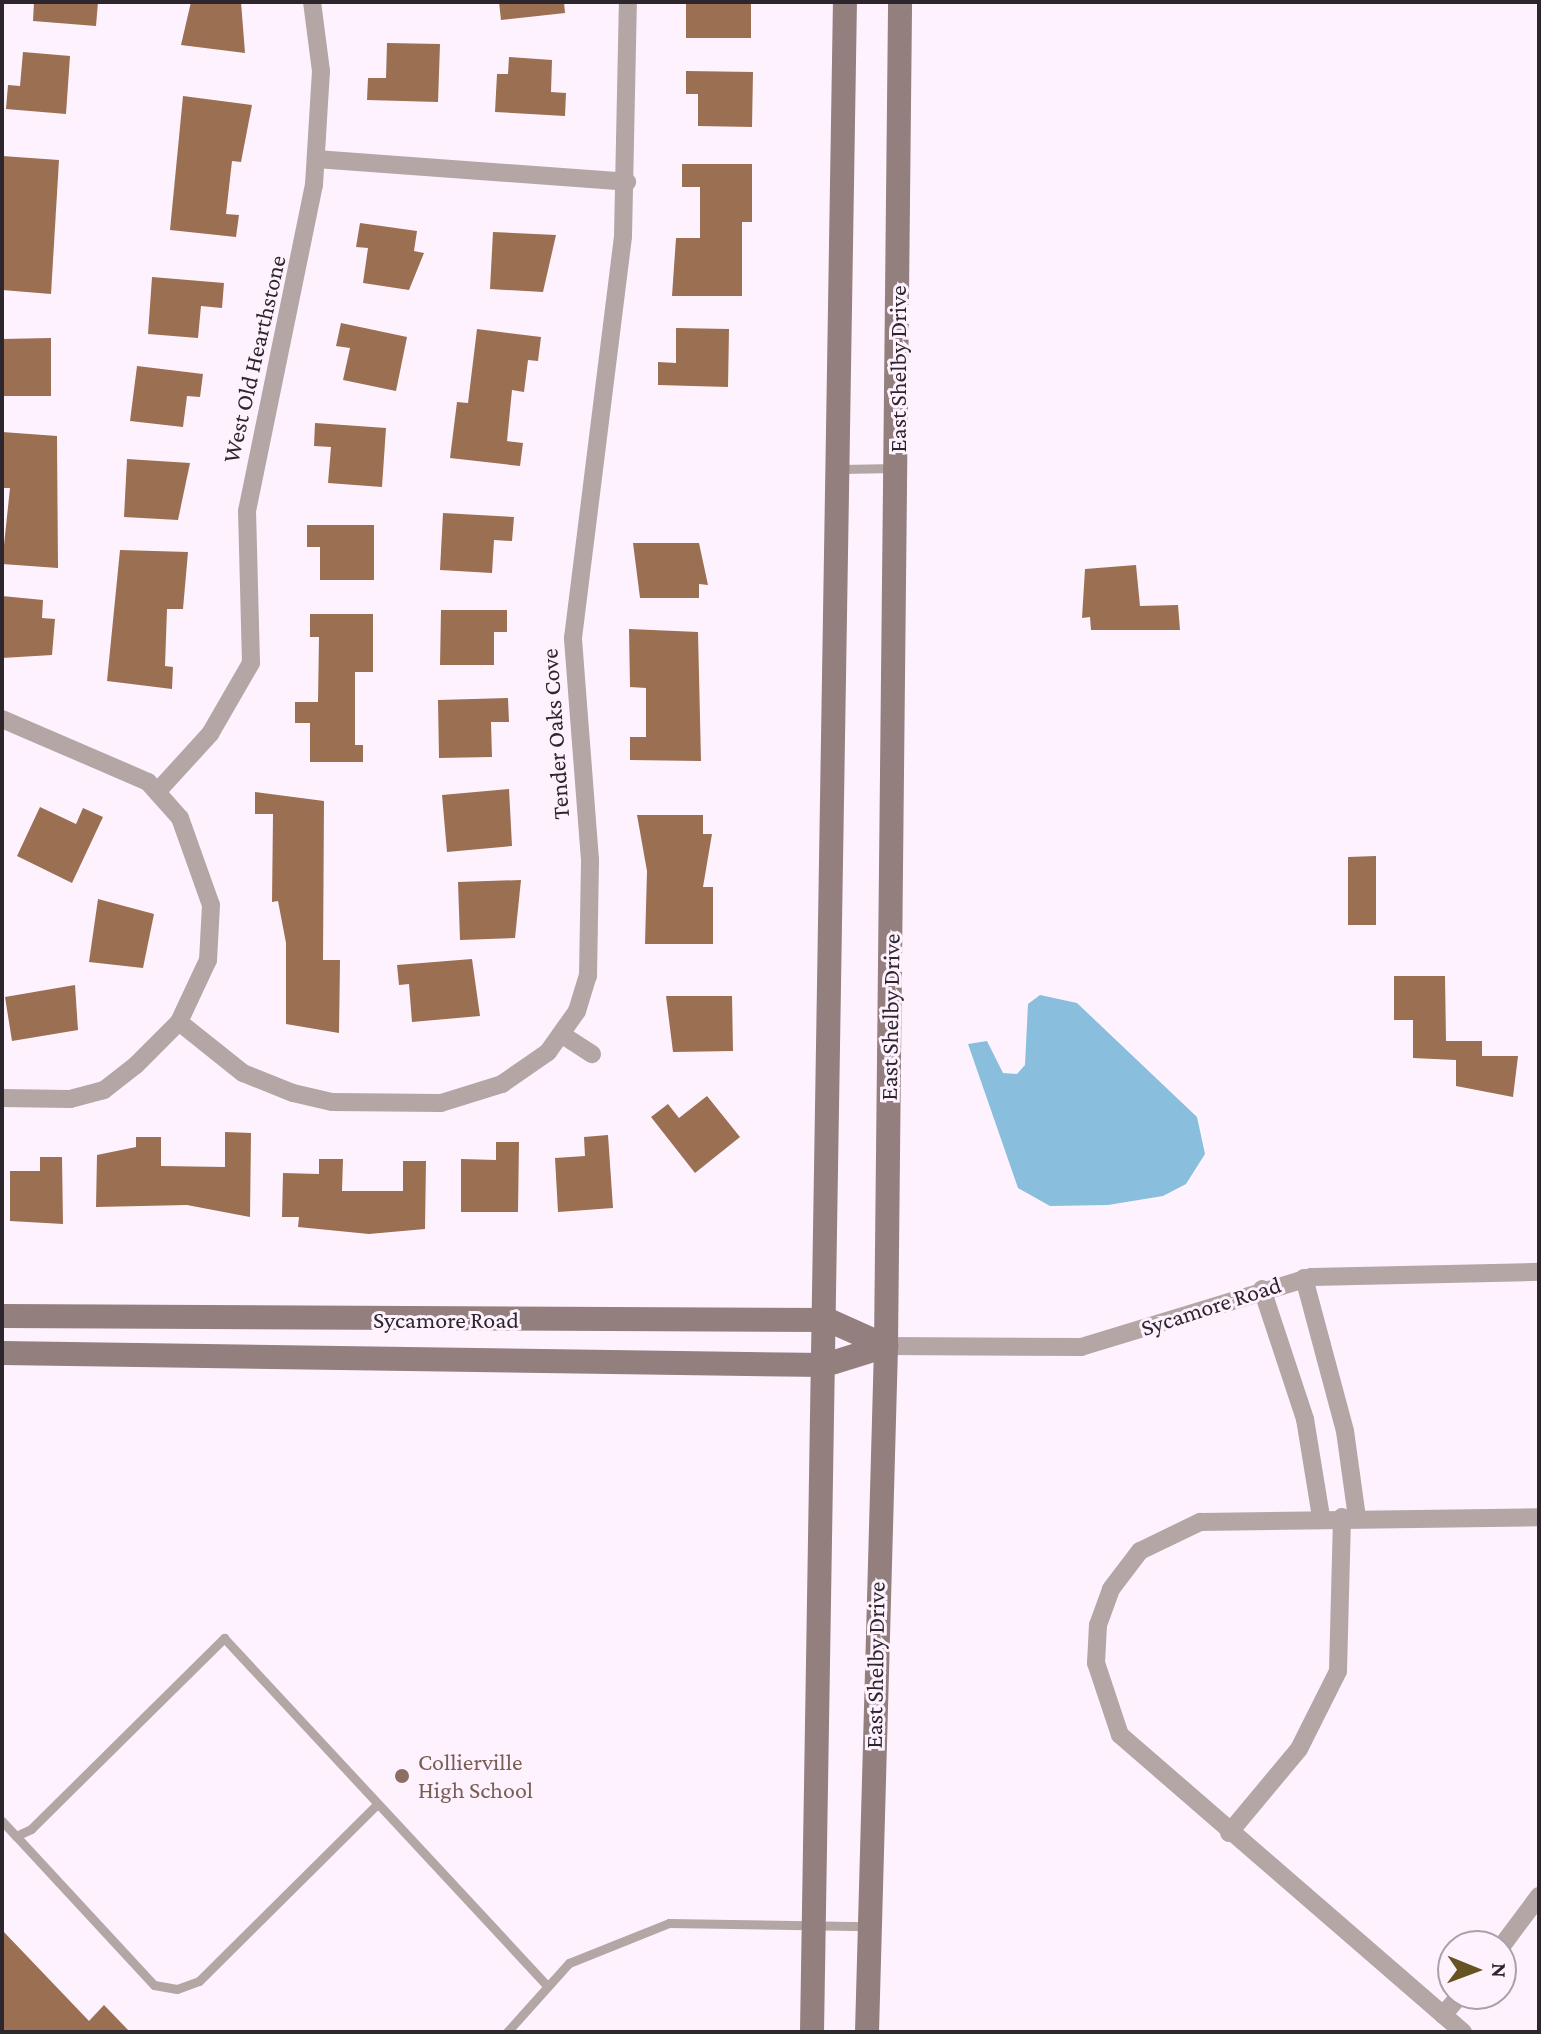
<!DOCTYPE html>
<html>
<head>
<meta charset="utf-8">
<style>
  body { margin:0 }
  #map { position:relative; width:1541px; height:2034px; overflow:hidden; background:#fef2fe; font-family:"Crimson Pro",serif }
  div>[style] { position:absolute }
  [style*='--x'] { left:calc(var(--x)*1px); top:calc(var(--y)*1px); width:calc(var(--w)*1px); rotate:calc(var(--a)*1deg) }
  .water>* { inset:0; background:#89bfdc }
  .building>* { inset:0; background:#9b6f52 }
  .lane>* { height:9px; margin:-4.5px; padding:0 4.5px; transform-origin:4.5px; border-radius:4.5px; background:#b3a6a5 }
  .street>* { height:18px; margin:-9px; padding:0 9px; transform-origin:9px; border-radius:9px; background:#b3a6a5 }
  .secondary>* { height:24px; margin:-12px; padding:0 12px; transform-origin:12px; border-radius:12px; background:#927f7e }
  .dots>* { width:22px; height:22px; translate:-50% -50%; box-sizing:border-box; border:4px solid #fef2fe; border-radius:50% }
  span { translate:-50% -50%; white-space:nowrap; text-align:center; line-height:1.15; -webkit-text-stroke:6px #fef2fe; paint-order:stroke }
  .street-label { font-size:24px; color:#2d262d }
  .education-label { font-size:24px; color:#785e54 }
  .left { translate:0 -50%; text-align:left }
  .frame { position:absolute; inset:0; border:4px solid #2d262d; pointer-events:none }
  .north { position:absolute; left:1437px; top:1930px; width:80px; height:80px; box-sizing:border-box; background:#fef2fe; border:2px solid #aaa0aa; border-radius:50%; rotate:91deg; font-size:22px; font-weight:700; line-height:32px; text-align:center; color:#2d262d }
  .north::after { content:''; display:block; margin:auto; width:28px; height:36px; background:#665321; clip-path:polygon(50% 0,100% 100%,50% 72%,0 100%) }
</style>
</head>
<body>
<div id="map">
  <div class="water">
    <div style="clip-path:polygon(1040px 995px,1077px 1003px,1197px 1117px,1205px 1154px,1186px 1184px,1163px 1196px,1108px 1205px,1050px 1206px,1018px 1188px,968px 1044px,987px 1041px,1003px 1073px,1017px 1074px,1025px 1065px,1028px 1004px)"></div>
  </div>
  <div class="building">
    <div style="clip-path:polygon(34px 2px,98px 2px,96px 26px,33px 21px)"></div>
    <div style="clip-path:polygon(191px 2px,241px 2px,245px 53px,181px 45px)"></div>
    <div style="clip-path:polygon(499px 2px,564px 2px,565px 13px,501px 20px)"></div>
    <div style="clip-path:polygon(686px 2px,751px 2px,751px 38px,686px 38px)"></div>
    <div style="clip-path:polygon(387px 43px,440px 44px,438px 102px,367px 100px,368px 78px,386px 78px)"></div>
    <div style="clip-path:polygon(23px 52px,70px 56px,66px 114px,6px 109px,8px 85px,20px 86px)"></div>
    <div style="clip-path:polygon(509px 57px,552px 60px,551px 92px,566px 93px,565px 116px,495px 112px,497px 74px,508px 74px)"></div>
    <div style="clip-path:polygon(686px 71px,753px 72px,752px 127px,698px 126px,698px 94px,686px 94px)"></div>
    <div style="clip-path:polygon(183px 96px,252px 105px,241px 162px,232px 161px,226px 214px,239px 215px,236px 237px,170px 230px)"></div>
    <div style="clip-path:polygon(2px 156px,59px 160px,51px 294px,2px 290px)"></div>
    <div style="clip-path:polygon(682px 164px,752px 164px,752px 222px,742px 222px,742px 296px,672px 296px,676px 238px,700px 238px,700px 187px,682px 187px)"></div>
    <div style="clip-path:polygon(360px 223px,417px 231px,414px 251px,424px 253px,409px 290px,363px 283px,368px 248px,356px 247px)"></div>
    <div style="clip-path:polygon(493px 232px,556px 235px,543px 292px,490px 289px)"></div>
    <div style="clip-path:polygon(152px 277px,224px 283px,222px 308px,201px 306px,198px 338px,148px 334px)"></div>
    <div style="clip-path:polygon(341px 323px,407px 337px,396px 391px,343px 380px,350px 348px,336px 346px)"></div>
    <div style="clip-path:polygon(676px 328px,729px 329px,728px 387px,658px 385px,658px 362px,676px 363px)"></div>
    <div style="clip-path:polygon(477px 329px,541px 337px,538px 361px,528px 360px,524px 392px,512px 390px,507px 441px,523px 443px,520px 466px,450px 458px,457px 402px,468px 403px)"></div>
    <div style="clip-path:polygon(51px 338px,51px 396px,2px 396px,2px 339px)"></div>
    <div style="clip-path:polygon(137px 366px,203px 374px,200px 397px,187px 396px,183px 427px,130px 421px)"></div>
    <div style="clip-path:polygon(315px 423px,386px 428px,382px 487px,328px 483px,331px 447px,314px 446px)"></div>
    <div style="clip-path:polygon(2px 432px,57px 436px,58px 568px,2px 564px,10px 488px,2px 488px)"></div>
    <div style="clip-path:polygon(127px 459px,190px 463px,178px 520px,124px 517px)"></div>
    <div style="clip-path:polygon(443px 513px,514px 517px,512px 541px,494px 540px,492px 573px,440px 570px)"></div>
    <div style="clip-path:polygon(307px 525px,374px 525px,374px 580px,320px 580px,320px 547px,307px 547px)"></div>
    <div style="clip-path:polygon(633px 543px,699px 543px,708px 585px,699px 584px,699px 598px,640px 598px)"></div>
    <div style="clip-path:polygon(120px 550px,188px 552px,183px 609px,167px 609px,165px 666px,173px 667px,172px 689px,107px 681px)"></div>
    <div style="clip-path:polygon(1136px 565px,1140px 606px,1178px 605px,1180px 630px,1091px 630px,1090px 617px,1082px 618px,1085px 569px)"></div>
    <div style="clip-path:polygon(2px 596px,43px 600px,42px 618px,55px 619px,52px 655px,2px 658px)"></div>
    <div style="clip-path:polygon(441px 610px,507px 610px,507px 632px,494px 632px,494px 665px,440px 665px)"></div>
    <div style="clip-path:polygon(310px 614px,373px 614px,373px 672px,355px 672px,355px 745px,363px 745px,363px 762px,310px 762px,310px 723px,295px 723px,295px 702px,318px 702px,319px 637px,310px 637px)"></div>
    <div style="clip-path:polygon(629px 629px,698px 632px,701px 761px,630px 760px,630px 737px,646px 737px,646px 688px,630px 687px)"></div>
    <div style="clip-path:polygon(508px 698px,509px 722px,491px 722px,492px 757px,439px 758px,438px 700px)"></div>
    <div style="clip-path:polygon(509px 789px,512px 846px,447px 852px,442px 795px)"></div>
    <div style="clip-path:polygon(255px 792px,324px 801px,323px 960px,340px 960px,339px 1033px,286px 1024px,286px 943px,278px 901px,272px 902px,273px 814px,255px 814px)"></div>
    <div style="clip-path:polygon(40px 807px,76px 824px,83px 808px,103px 817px,72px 883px,17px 856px)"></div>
    <div style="clip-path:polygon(637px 815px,703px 815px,703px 834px,712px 834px,703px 887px,713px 887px,713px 944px,645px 944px,647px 871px)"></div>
    <div style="clip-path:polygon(1376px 856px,1376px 925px,1348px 925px,1348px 857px)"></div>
    <div style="clip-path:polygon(521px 880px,515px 938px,460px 940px,458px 882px)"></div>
    <div style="clip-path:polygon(98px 899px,154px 914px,143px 968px,89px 962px)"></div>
    <div style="clip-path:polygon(472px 959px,480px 1016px,412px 1022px,409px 984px,399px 985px,397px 965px)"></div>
    <div style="clip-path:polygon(1394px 976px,1445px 976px,1446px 1041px,1482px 1041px,1482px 1056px,1518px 1056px,1513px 1097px,1456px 1086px,1456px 1060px,1413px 1058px,1413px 1020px,1394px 1020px)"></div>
    <div style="clip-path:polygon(75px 985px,78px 1030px,12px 1041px,5px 997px)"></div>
    <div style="clip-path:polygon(666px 996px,732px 996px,733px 1051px,673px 1052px)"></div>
    <div style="clip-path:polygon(707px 1096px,740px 1137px,695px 1173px,651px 1117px,668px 1104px,679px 1118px)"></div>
    <div style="clip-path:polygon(225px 1132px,251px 1133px,250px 1217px,187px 1205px,96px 1207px,97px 1155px,136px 1147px,136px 1137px,161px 1137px,161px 1166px,225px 1167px)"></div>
    <div style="clip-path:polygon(608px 1135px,613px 1208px,558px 1212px,555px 1158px,585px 1156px,584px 1137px)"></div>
    <div style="clip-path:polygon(496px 1142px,519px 1142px,518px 1212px,461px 1212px,461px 1159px,496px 1160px)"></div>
    <div style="clip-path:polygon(40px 1157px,62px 1157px,63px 1224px,10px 1221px,10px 1171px,40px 1171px)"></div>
    <div style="clip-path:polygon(319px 1159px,343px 1159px,342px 1191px,403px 1191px,403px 1161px,426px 1161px,425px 1229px,369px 1234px,298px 1227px,299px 1217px,282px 1217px,283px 1173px,319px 1174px)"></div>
    <div style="clip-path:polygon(2px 1930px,89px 2021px,104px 2005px,130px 2032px,2px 2032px)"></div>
  </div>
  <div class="lane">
    <div style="--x:842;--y:469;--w:53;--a:-1.1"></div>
    <div style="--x:2;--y:1821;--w:21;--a:47"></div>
    <div style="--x:16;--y:1836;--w:17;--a:-25"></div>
    <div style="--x:31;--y:1829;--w:272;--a:-44.7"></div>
    <div style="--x:224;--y:1638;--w:475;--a:47.1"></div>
    <div style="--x:16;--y:1836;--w:203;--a:47.2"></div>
    <div style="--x:154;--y:1985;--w:23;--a:10"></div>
    <div style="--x:177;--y:1989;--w:23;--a:-20"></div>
    <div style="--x:199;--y:1981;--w:250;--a:-44.8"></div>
    <div style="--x:507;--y:2032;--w:93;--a:-48.1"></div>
    <div style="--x:569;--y:1963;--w:108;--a:-21.8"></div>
    <div style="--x:669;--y:1923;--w:199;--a:0.9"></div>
  </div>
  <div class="street">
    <div style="--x:316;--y:159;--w:312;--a:4.2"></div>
    <div style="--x:2;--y:719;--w:159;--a:23.3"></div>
    <div style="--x:148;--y:782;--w:48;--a:48.4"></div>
    <div style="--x:180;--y:818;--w:92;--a:70.4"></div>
    <div style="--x:211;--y:905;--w:55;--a:93.1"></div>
    <div style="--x:208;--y:960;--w:68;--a:115.1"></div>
    <div style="--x:179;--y:1022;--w:61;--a:135"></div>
    <div style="--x:136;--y:1065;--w:41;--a:142"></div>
    <div style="--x:104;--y:1090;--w:35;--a:165"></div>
    <div style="--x:70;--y:1099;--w:68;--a:-179.2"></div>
    <div style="--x:157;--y:792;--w:79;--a:-47.6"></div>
    <div style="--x:210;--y:734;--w:82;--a:-60"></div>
    <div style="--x:251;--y:663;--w:152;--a:-91.5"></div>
    <div style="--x:247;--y:511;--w:333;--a:-78.4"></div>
    <div style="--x:314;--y:185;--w:114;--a:-86.5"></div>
    <div style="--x:321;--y:71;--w:70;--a:-97.4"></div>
    <div style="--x:179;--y:1022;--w:82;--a:38.6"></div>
    <div style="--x:243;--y:1073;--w:54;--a:21.8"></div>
    <div style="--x:293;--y:1093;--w:40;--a:13"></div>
    <div style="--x:332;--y:1102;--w:109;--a:0.5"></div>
    <div style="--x:441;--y:1103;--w:64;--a:-17.3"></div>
    <div style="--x:502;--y:1084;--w:56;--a:-34.8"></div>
    <div style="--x:548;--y:1052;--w:50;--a:-54.7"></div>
    <div style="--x:577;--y:1011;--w:37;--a:-73"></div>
    <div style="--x:588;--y:976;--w:116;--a:-89"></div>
    <div style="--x:590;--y:860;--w:223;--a:-94.4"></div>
    <div style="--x:573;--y:638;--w:405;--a:-82.9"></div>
    <div style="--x:623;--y:236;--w:234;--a:-88.8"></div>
    <div style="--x:561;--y:1034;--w:37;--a:33"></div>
    <div style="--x:1304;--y:1278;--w:158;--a:75"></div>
    <div style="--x:1345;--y:1431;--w:87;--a:82.1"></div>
    <div style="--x:1262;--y:1289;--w:137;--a:71.7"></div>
    <div style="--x:1305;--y:1419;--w:99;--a:80.7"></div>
    <div style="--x:886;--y:1346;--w:195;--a:0.3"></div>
    <div style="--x:1081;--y:1347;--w:241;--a:-16.9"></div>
    <div style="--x:1312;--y:1277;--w:227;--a:-1.3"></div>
    <div style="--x:1229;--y:1833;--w:109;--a:-50.2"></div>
    <div style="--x:1299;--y:1749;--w:87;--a:-63.4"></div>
    <div style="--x:1338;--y:1671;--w:154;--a:-88.5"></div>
    <div style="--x:1501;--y:1947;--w:64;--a:-53.3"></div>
    <div style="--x:1443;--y:2015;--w:28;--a:-49"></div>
    <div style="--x:1463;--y:2032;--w:454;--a:-139.1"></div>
    <div style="--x:1120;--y:1735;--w:76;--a:-108.4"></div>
    <div style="--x:1096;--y:1663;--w:38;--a:-87"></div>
    <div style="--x:1098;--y:1625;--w:38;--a:-70"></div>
    <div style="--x:1111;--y:1589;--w:48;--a:-52.7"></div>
    <div style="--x:1140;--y:1551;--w:67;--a:-25.8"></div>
    <div style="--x:1200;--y:1522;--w:339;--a:-0.8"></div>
  </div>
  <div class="secondary">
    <div style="--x:2;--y:1316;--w:826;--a:0.28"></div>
    <div style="--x:828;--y:1320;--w:64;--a:24.1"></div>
    <div style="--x:2;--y:1353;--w:823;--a:0.84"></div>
    <div style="--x:825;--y:1365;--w:64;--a:-17.3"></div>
    <div style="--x:812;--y:2032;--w:2030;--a:-89.07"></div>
    <div style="--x:867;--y:2032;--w:686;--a:-88.41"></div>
    <div style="--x:886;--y:1346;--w:1344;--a:-89.4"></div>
  </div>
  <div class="dots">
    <div style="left:402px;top:1776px;background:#8d6e63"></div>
  </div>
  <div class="street-label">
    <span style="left:254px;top:359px;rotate:-77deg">West Old Hearthstone</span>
    <span style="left:898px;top:369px;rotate:-90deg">East Shelby Drive</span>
    <span style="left:555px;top:734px;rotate:-94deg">Tender Oaks Cove</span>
    <span style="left:890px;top:1017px;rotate:-89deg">East Shelby Drive</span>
    <span style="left:1211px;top:1306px;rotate:-18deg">Sycamore Road</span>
    <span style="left:446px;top:1320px">Sycamore Road</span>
    <span style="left:875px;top:1665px;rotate:-89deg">East Shelby Drive</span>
  </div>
  <div class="education-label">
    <span class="left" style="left:418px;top:1776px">Collierville<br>High School</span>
  </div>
  <div class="frame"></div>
  <div class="north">N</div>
</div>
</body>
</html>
